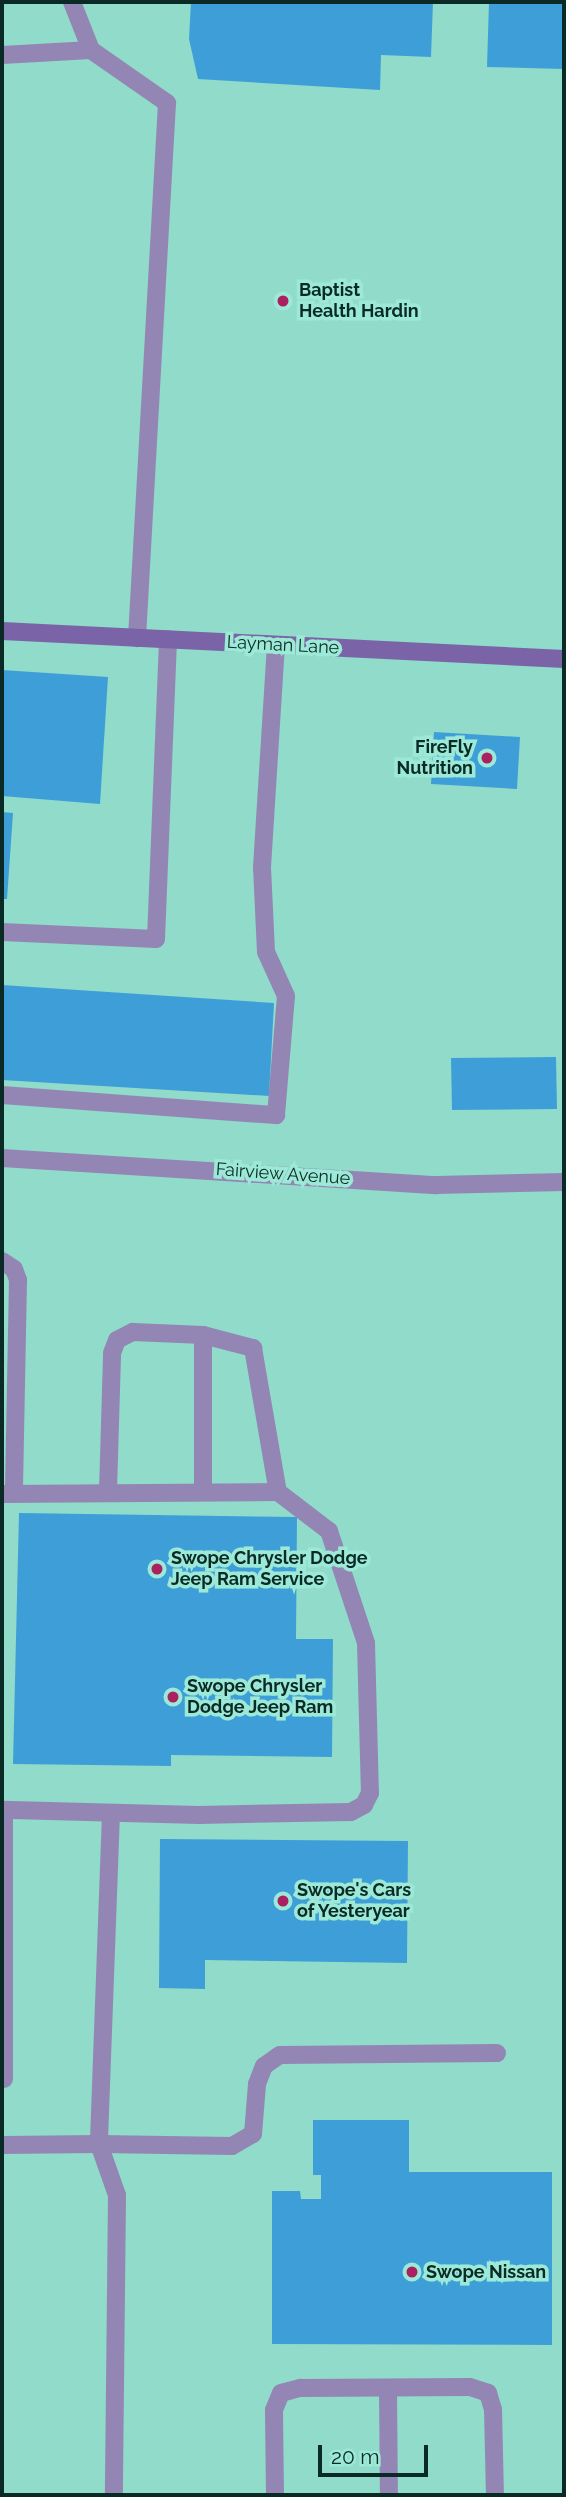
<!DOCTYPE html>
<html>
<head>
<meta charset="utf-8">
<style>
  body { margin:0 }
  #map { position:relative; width:566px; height:2497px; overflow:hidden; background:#90dbca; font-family:Raleway,sans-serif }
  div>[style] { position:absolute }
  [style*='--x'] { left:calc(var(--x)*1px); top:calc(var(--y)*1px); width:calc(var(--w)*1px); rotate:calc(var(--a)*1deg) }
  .building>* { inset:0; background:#3e9fd8 }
  .lane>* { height:18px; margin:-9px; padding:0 9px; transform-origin:9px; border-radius:9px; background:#9486b4 }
  .street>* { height:18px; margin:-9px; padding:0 9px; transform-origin:9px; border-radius:9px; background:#9486b4 }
  .secondary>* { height:18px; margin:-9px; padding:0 9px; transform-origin:9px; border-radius:9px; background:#7a64a7 }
  .dots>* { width:19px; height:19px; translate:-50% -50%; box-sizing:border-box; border:4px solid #9de9d7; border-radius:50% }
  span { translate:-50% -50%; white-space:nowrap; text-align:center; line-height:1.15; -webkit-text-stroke:7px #9de9d7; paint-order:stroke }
  .poi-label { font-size:18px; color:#0a2b25; font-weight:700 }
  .left { translate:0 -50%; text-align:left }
  .right { translate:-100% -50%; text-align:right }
  .street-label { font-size:18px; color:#0a2b25 }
  .frame { position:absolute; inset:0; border:4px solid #0a2b25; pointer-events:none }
  .scale { position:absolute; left:318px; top:2445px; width:110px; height:32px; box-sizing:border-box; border:4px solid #0a2b25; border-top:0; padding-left:9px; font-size:21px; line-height:24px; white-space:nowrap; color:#0a2b25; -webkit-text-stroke:5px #9de9d7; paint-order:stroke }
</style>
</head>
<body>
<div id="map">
  <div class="building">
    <div style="clip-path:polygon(191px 2px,433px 2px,431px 57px,381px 55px,380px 90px,198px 79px,189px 39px)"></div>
    <div style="clip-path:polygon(489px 2px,564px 2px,564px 69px,487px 67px)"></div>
    <div style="clip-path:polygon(2px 670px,108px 677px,100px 804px,2px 796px)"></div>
    <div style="clip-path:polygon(434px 732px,520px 737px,517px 789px,431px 784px)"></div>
    <div style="clip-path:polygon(2px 812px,13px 813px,7px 899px,2px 899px)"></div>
    <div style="clip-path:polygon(2px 985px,274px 1003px,269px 1096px,2px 1080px)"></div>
    <div style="clip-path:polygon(556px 1057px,557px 1109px,452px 1110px,451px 1058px)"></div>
    <div style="clip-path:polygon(19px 1513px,297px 1517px,296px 1639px,333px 1639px,332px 1757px,171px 1755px,171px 1766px,13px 1764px)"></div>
    <div style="clip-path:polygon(160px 1839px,408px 1841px,407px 1963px,205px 1960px,205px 1989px,159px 1988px)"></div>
    <div style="clip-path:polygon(313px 2120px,409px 2120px,409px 2172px,552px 2172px,552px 2345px,272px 2344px,272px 2191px,300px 2191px,301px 2199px,321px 2199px,321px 2175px,313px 2175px)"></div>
  </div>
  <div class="lane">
    <div style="--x:72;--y:2;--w:52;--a:68.4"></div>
    <div style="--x:2;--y:55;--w:89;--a:-3.2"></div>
    <div style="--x:91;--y:50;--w:93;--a:34.9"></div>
    <div style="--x:167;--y:103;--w:536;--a:93.21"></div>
    <div style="--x:2;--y:932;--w:154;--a:2.6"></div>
    <div style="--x:156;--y:939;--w:300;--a:-87.7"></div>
    <div style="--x:2;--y:1095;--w:275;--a:4.2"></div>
    <div style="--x:276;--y:1115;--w:119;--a:-85.2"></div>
    <div style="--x:286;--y:996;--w:48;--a:-114.4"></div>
    <div style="--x:266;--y:952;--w:85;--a:-92.7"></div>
    <div style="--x:262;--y:867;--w:222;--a:-86.4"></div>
    <div style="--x:2;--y:1261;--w:14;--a:34"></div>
    <div style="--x:14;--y:1269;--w:12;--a:70"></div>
    <div style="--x:18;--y:1280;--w:212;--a:91.1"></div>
    <div style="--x:108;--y:1491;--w:138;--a:-88.3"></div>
    <div style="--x:112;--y:1353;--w:14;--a:-69"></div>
    <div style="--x:117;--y:1340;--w:18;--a:-27"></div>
    <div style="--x:133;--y:1332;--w:70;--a:2.5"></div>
    <div style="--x:203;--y:1335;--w:52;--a:14.6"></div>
    <div style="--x:253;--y:1348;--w:146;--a:80.2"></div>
    <div style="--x:203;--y:1492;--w:157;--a:-90"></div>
    <div style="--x:2;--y:1494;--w:276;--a:-0.4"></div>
    <div style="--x:278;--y:1492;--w:64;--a:37.4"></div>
    <div style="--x:329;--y:1531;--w:118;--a:71.7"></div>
    <div style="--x:366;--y:1643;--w:150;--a:88.5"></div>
    <div style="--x:370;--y:1793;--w:13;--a:117"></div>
    <div style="--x:364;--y:1805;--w:15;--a:152"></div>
    <div style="--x:351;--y:1812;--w:152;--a:178.9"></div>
    <div style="--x:199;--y:1815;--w:197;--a:-178.5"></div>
    <div style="--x:4;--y:1810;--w:269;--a:90"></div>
    <div style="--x:111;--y:1813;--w:331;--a:92.1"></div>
    <div style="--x:99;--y:2144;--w:133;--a:0.9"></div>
    <div style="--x:232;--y:2146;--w:24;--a:-30"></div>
    <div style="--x:253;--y:2134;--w:50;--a:-85.4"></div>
    <div style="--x:257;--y:2084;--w:19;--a:-69"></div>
    <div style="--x:264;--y:2066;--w:19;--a:-35"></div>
    <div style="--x:280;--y:2055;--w:217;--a:-0.5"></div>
    <div style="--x:2;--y:2145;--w:97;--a:-0.6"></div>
    <div style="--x:99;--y:2144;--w:54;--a:70.6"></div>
    <div style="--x:117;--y:2195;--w:300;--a:90.6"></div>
    <div style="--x:388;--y:2389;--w:106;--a:89.5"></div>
    <div style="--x:275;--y:2495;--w:85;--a:-90.7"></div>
    <div style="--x:274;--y:2410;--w:18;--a:-68"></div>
    <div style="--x:281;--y:2393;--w:20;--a:-15"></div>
    <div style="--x:300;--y:2388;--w:170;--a:-0.3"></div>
    <div style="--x:470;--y:2387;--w:19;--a:18"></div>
    <div style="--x:488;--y:2393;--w:17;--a:73"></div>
    <div style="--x:493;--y:2409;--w:86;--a:88.7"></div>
  </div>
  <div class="street">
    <div style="--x:2;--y:1158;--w:435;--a:3.6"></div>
    <div style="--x:436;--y:1185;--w:128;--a:-1.3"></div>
  </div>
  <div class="secondary">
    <div style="--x:2;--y:631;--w:563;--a:2.85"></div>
  </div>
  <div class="dots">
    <div style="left:283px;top:301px;background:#ab2061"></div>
    <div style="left:487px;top:758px;background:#ab2061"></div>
    <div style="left:157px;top:1569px;background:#ab2061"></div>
    <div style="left:173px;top:1697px;background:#ab2061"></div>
    <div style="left:283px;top:1901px;background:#ab2061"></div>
    <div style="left:412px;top:2272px;background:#ab2061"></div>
  </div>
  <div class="poi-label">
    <span class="left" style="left:299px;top:301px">Baptist<br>Health Hardin</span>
    <span class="right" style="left:473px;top:758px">FireFly<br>Nutrition</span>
    <span class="left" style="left:171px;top:1569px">Swope Chrysler Dodge<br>Jeep Ram Service</span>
    <span class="left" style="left:187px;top:1697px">Swope Chrysler<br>Dodge Jeep Ram</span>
    <span class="left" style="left:297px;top:1901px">Swope's Cars<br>of Yesteryear</span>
    <span class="left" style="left:426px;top:2272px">Swope Nissan</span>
  </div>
  <div class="street-label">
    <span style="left:283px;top:645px;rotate:3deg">Layman Lane</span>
    <span style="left:283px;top:1174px;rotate:4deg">Fairview Avenue</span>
  </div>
  <div class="frame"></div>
  <div class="scale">20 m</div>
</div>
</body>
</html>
